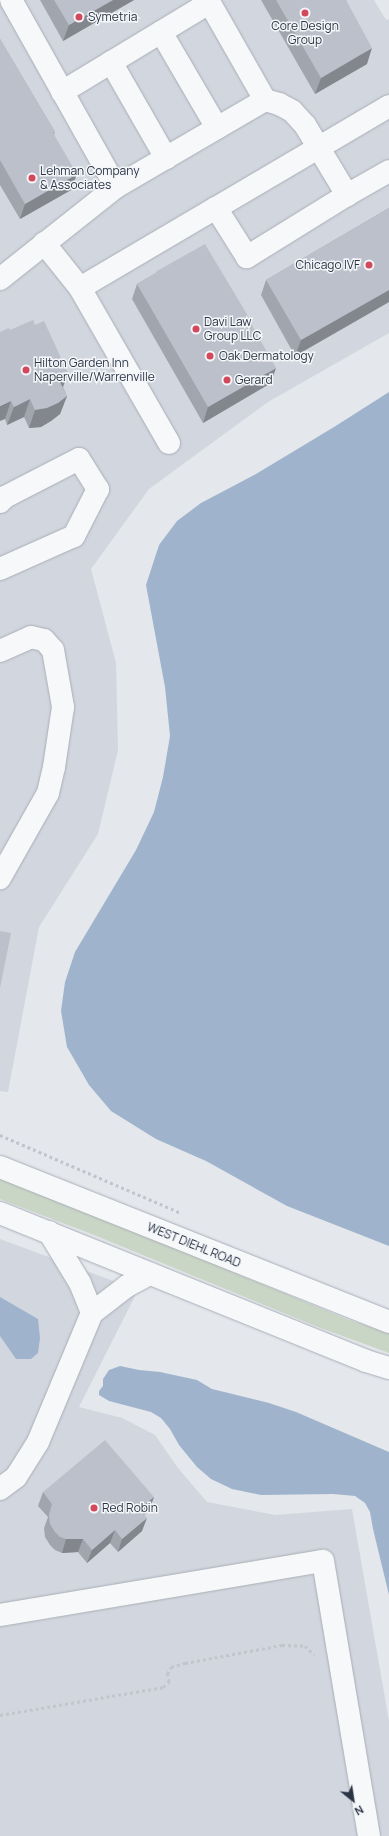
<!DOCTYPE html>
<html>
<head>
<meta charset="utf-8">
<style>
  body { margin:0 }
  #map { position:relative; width:389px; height:1836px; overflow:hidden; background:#e4e7ec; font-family:Manrope,sans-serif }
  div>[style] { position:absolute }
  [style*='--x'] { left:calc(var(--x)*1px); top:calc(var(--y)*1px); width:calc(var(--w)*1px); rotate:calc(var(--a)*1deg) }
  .built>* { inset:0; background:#d2d6de }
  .green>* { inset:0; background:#c9d6c5 }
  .water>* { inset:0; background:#9fb4cc }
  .path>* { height:2.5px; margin-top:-1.25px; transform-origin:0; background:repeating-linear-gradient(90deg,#c2c5cb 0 3px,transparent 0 6px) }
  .roads { filter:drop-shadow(0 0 1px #a9aeb7) drop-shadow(0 0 1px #a9aeb7) }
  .minor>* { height:22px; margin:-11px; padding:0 11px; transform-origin:11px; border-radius:11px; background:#f7f8fa }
  .wall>* { inset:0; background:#a1a5ae }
  .shaded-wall>* { inset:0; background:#83868d }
  .building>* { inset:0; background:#bbc0ca }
  .dots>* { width:11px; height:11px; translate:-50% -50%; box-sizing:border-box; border:2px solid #f4f6f9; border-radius:50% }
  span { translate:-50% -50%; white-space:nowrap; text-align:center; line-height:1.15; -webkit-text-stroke:3px #f4f6f9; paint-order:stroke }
  .poi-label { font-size:12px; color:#2b3445 }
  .left { translate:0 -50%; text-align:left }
  .right { translate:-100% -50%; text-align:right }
  .street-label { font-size:12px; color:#2b3445 }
  .north { position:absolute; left:333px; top:1780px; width:40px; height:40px; -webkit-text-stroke:3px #f4f6f9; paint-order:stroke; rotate:150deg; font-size:11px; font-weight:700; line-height:16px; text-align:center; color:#2b3445 }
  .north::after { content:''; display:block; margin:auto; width:14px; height:18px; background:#2b3445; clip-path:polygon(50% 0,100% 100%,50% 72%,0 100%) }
</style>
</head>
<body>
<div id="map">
  <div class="built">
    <div style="clip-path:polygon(0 0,374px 0,386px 20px,389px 19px,389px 333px,268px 402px,149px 489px,91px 569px,116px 663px,118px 750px,98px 834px,39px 927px,8px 1092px,0 1091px)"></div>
    <div style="clip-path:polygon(0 1239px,138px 1290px,79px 1407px,122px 1418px,155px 1435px,178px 1468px,207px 1502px,275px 1515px,352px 1509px,389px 1721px,389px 1836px,0 1836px)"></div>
  </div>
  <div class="green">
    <div style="clip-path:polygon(0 1179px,104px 1219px,349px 1320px,389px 1333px,389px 1353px,318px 1327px,94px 1235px,0 1199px)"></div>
  </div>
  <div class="water">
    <div style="clip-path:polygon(389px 392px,389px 1246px,287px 1206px,206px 1161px,156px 1139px,111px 1111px,89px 1085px,67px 1047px,61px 1011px,65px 982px,75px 952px,136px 850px,154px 812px,163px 777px,170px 736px,165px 687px,146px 585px,159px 545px,177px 521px,201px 503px,256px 474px,334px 427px)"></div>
    <div style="clip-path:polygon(0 1297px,38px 1319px,40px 1338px,38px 1353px,31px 1359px,16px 1359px,0 1336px)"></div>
    <div style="clip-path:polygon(120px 1366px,139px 1370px,160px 1372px,197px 1380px,212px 1389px,269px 1403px,296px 1412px,389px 1452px,389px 1595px,373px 1529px,370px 1512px,365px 1503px,355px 1496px,333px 1494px,261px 1495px,232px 1489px,211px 1479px,197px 1467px,179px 1445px,170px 1429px,161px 1418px,151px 1412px,109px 1401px,99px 1395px,99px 1391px,103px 1386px,103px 1379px,109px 1370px)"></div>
  </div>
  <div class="path">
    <div style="--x:0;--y:1135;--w:197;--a:23.3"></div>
    <div style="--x:0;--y:1715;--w:165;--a:-9.7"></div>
    <div style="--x:163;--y:1687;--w:8;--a:-40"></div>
    <div style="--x:169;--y:1682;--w:8;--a:-104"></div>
    <div style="--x:167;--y:1674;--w:8;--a:-60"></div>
    <div style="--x:171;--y:1667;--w:15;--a:-16"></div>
    <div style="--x:185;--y:1663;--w:99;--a:-10.5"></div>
    <div style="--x:282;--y:1645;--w:23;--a:2"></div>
    <div style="--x:305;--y:1646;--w:13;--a:42"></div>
  </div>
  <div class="roads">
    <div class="minor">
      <div style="--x:11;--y:0;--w:214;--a:60.7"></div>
      <div style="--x:208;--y:0;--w:115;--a:60.3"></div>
      <div style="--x:161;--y:32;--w:111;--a:59.7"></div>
      <div style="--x:111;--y:62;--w:111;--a:60.2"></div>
      <div style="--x:62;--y:92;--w:172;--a:-31.2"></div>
      <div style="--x:347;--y:195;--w:118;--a:148.2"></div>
      <div style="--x:247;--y:257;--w:58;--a:-122.3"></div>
      <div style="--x:216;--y:208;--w:201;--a:-30.5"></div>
      <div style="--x:44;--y:243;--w:58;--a:51.3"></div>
      <div style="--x:0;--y:279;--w:148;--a:-38.4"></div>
      <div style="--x:116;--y:187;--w:173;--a:-30.3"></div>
      <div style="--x:265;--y:100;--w:15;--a:16"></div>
      <div style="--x:279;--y:104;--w:15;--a:28"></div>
      <div style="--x:292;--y:111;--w:19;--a:47"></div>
      <div style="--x:305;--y:125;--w:82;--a:59"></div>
      <div style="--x:347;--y:195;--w:48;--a:-29.7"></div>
      <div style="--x:169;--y:443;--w:179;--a:-119.9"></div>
      <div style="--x:80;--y:288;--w:158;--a:-30.5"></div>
      <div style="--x:0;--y:502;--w:7;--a:-45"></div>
      <div style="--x:5;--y:497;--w:83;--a:-27.2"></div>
      <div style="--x:79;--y:459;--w:36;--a:58"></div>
      <div style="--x:98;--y:489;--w:53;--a:117.1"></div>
      <div style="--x:74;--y:536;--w:81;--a:156"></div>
      <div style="--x:0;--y:651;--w:34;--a:-24"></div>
      <div style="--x:31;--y:637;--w:13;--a:13"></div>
      <div style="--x:44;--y:640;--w:13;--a:48"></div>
      <div style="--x:53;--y:650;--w:58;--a:80"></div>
      <div style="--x:63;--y:707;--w:61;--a:98.5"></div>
      <div style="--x:54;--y:767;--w:27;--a:103"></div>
      <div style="--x:48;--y:793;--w:98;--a:119.5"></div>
      <div style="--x:0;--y:1167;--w:419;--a:21.7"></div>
      <div style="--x:0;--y:1213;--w:395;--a:22"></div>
      <div style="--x:366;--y:1361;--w:24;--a:17"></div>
      <div style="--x:49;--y:1232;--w:60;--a:58.7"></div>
      <div style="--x:80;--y:1283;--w:32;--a:68"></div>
      <div style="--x:0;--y:1489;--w:20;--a:-37"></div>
      <div style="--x:16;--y:1477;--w:41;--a:-57.8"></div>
      <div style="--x:38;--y:1442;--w:140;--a:-67.3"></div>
      <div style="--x:92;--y:1313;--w:44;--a:-37.6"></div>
      <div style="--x:127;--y:1286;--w:26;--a:-28"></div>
      <div style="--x:0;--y:1615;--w:327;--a:-9.5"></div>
      <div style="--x:323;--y:1561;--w:279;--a:80.5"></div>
    </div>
  </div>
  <div class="wall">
    <div style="clip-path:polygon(40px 0,134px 0,63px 41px)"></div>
    <div style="clip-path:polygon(261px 0,346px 0,367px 64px,315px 94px)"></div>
    <div style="clip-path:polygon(0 39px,55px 132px,54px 134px,71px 190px,20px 219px,0 185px)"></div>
    <div style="clip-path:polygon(389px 208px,389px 302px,295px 356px,261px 295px,266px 280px)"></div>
    <div style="clip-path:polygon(157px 271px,251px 321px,251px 323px,271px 383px,203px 423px,132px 299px,137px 284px,156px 273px)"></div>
    <div style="clip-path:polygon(35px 325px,68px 373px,63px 387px,67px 396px,60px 414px,51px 421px,41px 427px,29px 428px,24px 417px,7px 425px,5px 419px,10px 330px)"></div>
    <div style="clip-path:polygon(43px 1492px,154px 1497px,149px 1510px,144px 1515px,142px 1531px,118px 1552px,110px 1543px,87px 1563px,78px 1552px,62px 1553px,55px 1550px,50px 1545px,45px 1537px,44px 1528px,48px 1517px,38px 1506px)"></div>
  </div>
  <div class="shaded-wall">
    <div style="clip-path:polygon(113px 0,134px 0,63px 41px,69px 25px)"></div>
    <div style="clip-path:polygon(372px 48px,367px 64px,315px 94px,321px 78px)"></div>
    <div style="clip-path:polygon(77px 174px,71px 190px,20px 219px,25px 204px)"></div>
    <div style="clip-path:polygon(389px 290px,389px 302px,295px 356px,301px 340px)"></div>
    <div style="clip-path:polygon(276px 368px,271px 383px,203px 423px,208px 407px)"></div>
    <div style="clip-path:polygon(68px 373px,61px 392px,58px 378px)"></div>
    <div style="clip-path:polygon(67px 396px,60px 414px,51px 421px,41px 427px,29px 428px,35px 410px)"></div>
    <div style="clip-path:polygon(30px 399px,24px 417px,7px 425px,14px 407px)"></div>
    <div style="clip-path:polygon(11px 401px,5px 419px,0 421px,0 406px)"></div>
    <div style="clip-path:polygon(154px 1497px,149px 1510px,134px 1522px,139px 1509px)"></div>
    <div style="clip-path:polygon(147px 1518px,142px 1531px,118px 1552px,122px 1539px)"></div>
    <div style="clip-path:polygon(115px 1530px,110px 1543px,87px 1563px,92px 1550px)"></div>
    <div style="clip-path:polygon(66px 1539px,83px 1539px,78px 1552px,62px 1553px)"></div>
  </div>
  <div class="building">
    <div style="clip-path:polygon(54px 0,113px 0,69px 25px)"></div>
    <div style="clip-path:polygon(276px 0,346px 0,372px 48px,321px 78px)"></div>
    <div style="clip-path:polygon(0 39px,55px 132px,53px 133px,77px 174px,25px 204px,0 160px)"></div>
    <div style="clip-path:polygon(389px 208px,389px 290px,301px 340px,266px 280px)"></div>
    <div style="clip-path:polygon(205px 244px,251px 321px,250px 322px,276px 368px,208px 407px,137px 284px,157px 272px,157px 271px)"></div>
    <div style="clip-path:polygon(33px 320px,35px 325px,44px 321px,68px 373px,58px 378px,67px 396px,58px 403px,47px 408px,35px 410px,30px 399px,14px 407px,11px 401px,0 406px,0 332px,9px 328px,10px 330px)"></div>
    <div style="clip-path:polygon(0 931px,11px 933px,0 988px)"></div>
    <div style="clip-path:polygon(105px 1440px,154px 1497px,139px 1509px,147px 1518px,122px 1539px,115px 1530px,92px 1550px,83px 1539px,66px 1539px,60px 1537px,55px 1532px,50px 1524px,49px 1515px,52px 1504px,43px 1492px)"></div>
  </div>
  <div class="dots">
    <div style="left:305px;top:13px;background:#d1495b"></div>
    <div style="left:79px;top:17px;background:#d1495b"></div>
    <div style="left:32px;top:178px;background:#d1495b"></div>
    <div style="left:369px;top:265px;background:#d1495b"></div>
    <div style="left:196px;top:329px;background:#d1495b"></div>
    <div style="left:210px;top:356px;background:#d1495b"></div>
    <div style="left:26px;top:370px;background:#d1495b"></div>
    <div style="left:227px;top:380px;background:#d1495b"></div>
    <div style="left:94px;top:1508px;background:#d1495b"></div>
  </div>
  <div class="poi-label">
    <span class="left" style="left:88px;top:17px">Symetria</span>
    <span style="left:305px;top:33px">Core Design<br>Group</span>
    <span class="left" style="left:40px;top:178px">Lehman Company<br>&amp; Associates</span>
    <span class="right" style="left:360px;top:265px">Chicago IVF</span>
    <span class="left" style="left:204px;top:329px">Davi Law<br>Group LLC</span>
    <span class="left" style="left:219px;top:356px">Oak Dermatology</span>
    <span class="left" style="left:34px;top:370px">Hilton Garden Inn<br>Naperville/Warrenville</span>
    <span class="left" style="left:235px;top:380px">Gerard</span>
    <span class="left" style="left:102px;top:1508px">Red Robin</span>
  </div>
  <div class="street-label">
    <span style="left:194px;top:1245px;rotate:22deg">WEST DIEHL ROAD</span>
  </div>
  <div class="north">N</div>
</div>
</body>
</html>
